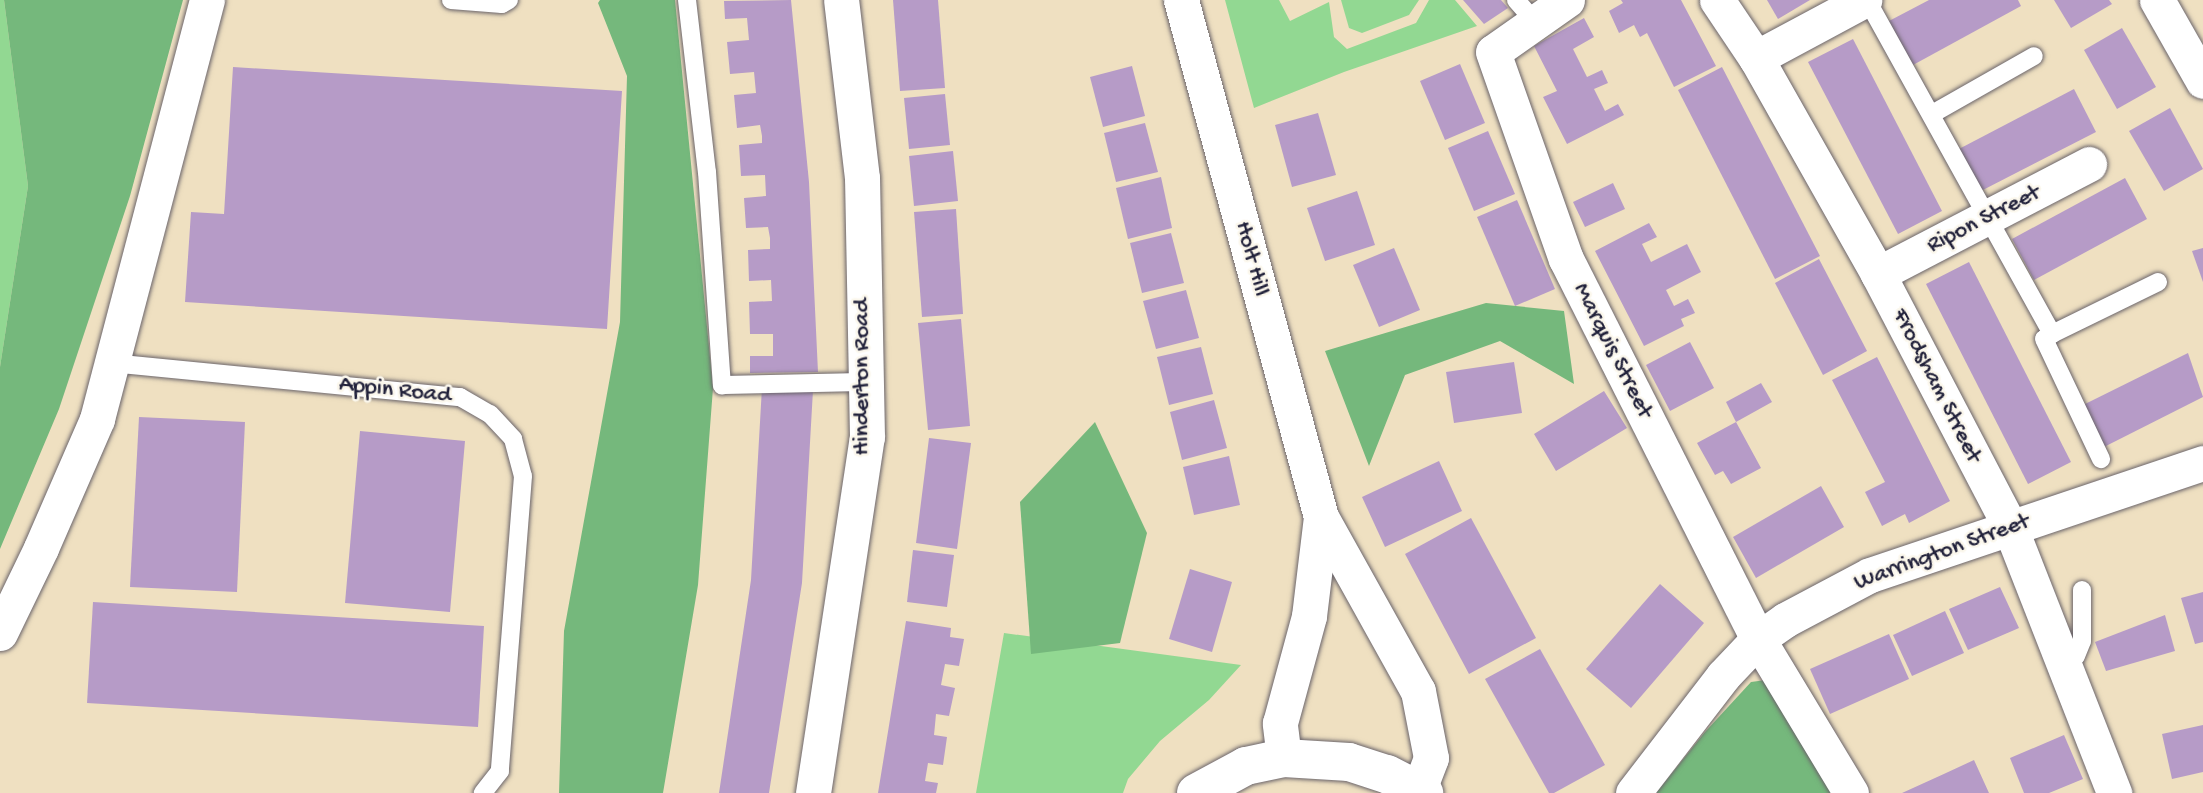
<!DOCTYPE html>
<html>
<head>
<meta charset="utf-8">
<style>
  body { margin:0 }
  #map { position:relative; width:2203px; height:793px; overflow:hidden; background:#efe0c1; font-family:"Gochi Hand",sans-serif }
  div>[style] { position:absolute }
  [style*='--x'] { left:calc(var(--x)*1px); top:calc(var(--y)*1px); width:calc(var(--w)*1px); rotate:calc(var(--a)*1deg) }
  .green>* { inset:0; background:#92d892 }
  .forest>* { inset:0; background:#75b87c }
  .building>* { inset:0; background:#b69bc7 }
  .roads { filter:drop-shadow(0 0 2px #6a646a) drop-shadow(0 0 2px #6a646a) }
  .lane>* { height:18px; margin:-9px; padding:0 9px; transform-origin:9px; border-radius:9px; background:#fff }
  .street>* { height:35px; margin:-17.5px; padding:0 17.5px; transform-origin:17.5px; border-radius:17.5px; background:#fff }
  .secondary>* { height:38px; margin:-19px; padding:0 19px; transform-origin:19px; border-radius:19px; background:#fff }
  span { translate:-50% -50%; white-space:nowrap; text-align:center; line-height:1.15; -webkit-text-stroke:5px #fbf7ec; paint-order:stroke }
  .street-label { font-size:24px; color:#22223b }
</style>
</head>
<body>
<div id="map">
  <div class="green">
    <div style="clip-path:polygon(0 0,4px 0,28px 186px,0 367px)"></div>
    <div style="clip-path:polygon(1225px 0,1279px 0,1290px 21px,1329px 2px,1334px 37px,1347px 49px,1416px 23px,1429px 0,1455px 0,1477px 26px,1344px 72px,1254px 108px)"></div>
    <div style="clip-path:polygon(1341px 0,1419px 0,1409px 15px,1362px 33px,1349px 28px)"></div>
    <div style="clip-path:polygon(1004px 633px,1241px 665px,1209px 700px,1160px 741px,1128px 779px,1123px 793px,976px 793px)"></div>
  </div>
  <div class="forest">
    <div style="clip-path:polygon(4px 0,183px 0,130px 196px,59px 409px,0 549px,0 367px,28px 186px)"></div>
    <div style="clip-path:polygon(600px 0,675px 0,713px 388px,698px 585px,663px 793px,559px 793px,564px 631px,620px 322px,627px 76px,598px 3px)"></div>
    <div style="clip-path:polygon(1486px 303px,1564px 311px,1574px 384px,1500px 341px,1405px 375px,1369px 466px,1325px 351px)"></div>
    <div style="clip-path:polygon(1095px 422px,1147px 533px,1120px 643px,1031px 654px,1020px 502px)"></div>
    <div style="clip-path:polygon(1766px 680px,1834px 793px,1656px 793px,1705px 732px,1751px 682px)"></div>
  </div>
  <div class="building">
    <div style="clip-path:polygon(791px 0,809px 182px,818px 372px,750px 373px,750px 356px,773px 356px,773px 334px,750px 334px,749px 302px,772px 301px,771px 280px,749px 281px,748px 250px,770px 249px,770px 238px,768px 227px,746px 228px,744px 198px,766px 196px,765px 175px,741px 176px,739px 145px,762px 143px,762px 136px,760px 125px,737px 128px,734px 95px,756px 93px,754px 72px,730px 74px,727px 42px,749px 40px,747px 18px,725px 19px,724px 1px)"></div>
    <div style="clip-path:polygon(893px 0,938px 0,945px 88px,900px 91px)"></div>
    <div style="clip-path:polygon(1463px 0,1501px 0,1508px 8px,1484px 24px)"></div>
    <div style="clip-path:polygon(1621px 0,1681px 0,1716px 66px,1674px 87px,1647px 33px,1640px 37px,1634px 25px,1619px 33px,1609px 11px,1623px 3px)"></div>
    <div style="clip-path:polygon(1767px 0,1810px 0,1778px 19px)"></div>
    <div style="clip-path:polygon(1929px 0,2018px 0,2021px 6px,1913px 65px,1889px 21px)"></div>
    <div style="clip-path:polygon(2054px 0,2109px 0,2112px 4px,2071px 28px)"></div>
    <div style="clip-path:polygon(1584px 18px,1594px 37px,1573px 49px,1587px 77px,1602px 70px,1608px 83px,1594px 89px,1605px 111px,1618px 104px,1624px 115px,1567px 144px,1543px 97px,1557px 91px,1534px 46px)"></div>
    <div style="clip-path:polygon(2122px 28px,2156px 87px,2117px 109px,2084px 50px)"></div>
    <div style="clip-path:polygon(1853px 39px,1942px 211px,1898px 234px,1808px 62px)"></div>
    <div style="clip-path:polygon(1460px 64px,1485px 123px,1445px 140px,1420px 81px)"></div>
    <div style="clip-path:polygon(1132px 66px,1145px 116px,1103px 127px,1090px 77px)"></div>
    <div style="clip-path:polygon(233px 67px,622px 91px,607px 329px,185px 302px,191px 212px,224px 214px)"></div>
    <div style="clip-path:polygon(1722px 67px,1820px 256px,1775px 279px,1678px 90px)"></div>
    <div style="clip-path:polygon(2074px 89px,2096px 132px,1979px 192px,1957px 150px)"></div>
    <div style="clip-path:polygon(945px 94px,950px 145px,909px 149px,904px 98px)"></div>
    <div style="clip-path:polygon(2170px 108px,2203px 169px,2164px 191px,2129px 131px)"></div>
    <div style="clip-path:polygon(1318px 113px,1336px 175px,1292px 187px,1275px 125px)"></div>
    <div style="clip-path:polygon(1145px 123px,1158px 172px,1116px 182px,1104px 133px)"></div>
    <div style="clip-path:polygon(1488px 131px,1515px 194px,1474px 211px,1448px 148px)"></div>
    <div style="clip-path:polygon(953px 151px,958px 201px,914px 206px,909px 156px)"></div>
    <div style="clip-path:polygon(1161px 177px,1172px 228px,1128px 239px,1116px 188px)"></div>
    <div style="clip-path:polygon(2125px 178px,2147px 219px,2034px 280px,2012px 239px)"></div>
    <div style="clip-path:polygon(1613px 183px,1625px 209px,1585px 227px,1573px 202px)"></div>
    <div style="clip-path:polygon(1357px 191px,1375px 245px,1325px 261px,1307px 208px)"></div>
    <div style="clip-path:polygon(1517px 200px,1555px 289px,1515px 306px,1477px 217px)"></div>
    <div style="clip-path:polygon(956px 209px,963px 314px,922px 317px,914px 212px)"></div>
    <div style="clip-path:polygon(1649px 223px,1657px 237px,1642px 244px,1651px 262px,1687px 244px,1701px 272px,1666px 290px,1674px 306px,1688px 299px,1695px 313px,1681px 319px,1684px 326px,1644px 346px,1595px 251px)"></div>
    <div style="clip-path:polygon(1171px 233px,1184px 283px,1142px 293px,1130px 243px)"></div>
    <div style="clip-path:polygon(1394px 248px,1420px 310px,1379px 327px,1353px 265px)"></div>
    <div style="clip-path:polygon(2203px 248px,2203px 282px,2192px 251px)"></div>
    <div style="clip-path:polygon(1819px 259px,1867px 351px,1823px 375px,1775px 283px)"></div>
    <div style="clip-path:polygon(1969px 262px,2071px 462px,2028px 484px,1926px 284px)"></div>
    <div style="clip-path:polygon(1186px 290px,1199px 338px,1156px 349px,1143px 301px)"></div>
    <div style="clip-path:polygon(961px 319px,970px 426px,928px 430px,918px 323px)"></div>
    <div style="clip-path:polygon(1690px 342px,1714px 388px,1670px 411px,1646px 365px)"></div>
    <div style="clip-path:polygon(1201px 347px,1213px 394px,1169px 405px,1157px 357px)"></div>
    <div style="clip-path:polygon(2188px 353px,2203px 397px,2100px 449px,2079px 407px)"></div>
    <div style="clip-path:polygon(1877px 357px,1950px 501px,1909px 523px,1905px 514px,1882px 526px,1865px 492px,1885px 482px,1832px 380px)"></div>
    <div style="clip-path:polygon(1514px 362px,1522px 413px,1454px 423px,1446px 372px)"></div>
    <div style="clip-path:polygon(1761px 383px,1772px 402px,1736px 422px,1726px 402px)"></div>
    <div style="clip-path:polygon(762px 387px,813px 390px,802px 583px,769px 793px,719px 793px,751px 580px)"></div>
    <div style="clip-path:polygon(1604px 391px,1627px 428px,1556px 471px,1534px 434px)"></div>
    <div style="clip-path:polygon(1214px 400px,1227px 448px,1182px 460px,1170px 412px)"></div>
    <div style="clip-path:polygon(139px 417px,245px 422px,237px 592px,130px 587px)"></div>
    <div style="clip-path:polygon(1736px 422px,1761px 468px,1731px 484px,1723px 471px,1715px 475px,1697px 443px)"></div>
    <div style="clip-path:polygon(360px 431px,465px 441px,450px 612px,345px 603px)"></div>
    <div style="clip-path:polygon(929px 438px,971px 443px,957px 549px,916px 543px)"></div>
    <div style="clip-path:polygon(1229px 456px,1240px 505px,1194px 515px,1183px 467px)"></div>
    <div style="clip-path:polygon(1439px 461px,1462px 511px,1385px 547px,1362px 497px)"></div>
    <div style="clip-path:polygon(1821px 486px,1844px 527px,1756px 578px,1733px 537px)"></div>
    <div style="clip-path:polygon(1471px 518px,1536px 638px,1469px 674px,1405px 554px)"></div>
    <div style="clip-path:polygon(913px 550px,954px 555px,947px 607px,907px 602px)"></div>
    <div style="clip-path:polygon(1190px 569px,1232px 582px,1212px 652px,1169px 639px)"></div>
    <div style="clip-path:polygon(1660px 584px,1704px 623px,1631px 708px,1586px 669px)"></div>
    <div style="clip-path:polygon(2000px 587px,2019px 628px,1968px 650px,1949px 609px)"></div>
    <div style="clip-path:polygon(2203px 592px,2203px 642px,2195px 644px,2181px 598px)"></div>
    <div style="clip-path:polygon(93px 602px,484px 626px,478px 727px,87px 703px)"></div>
    <div style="clip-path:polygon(1945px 611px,1964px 653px,1912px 676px,1893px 635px)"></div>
    <div style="clip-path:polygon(2165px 615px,2175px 651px,2106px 671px,2095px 642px)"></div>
    <div style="clip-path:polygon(906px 621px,951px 628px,950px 637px,964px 639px,959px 666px,945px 664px,941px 685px,955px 688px,949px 716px,936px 714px,935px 725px,934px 735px,947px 737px,943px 765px,928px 763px,925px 781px,938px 783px,936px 793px,878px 793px)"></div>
    <div style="clip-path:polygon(1889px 634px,1909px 679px,1830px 714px,1810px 669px)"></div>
    <div style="clip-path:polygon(1540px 649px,1605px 765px,1554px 793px,1549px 793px,1485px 679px)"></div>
    <div style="clip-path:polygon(2203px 725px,2203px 772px,2172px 779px,2162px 734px)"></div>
    <div style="clip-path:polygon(2064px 735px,2083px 779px,2049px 793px,2024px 793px,2010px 758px)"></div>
    <div style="clip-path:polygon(1974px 760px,1989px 793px,1902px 793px,1946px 773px)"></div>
  </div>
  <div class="roads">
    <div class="lane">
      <div style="--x:451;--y:0;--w:51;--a:4.5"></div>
      <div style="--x:502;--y:4;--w:8;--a:-30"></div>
      <div style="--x:687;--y:0;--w:173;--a:83.4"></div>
      <div style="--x:707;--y:172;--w:214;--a:86"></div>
      <div style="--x:722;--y:385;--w:142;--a:-1.2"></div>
      <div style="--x:1516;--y:0;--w:29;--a:49"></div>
      <div style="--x:1867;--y:0;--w:382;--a:61"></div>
      <div style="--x:2052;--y:334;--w:9;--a:148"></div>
      <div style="--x:2044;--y:339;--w:133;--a:64.6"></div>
      <div style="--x:1932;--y:114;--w:117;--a:-29.6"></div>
      <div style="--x:2052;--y:334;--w:118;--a:-26.1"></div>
      <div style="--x:111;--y:363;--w:351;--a:5.6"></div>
      <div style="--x:460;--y:397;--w:34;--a:30"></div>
      <div style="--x:490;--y:414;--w:34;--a:47"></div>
      <div style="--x:513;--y:439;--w:38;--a:75"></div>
      <div style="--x:523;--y:476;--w:296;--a:94.5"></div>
      <div style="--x:500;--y:771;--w:28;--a:128"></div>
      <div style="--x:2063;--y:666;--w:16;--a:-38"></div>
      <div style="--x:2076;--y:656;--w:16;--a:-68"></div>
      <div style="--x:2082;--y:641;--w:51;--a:-90"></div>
    </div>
    <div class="street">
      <div style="--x:1181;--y:0;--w:536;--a:74.85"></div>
      <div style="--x:1321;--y:517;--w:199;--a:60.9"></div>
      <div style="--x:1418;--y:691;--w:68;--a:79"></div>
      <div style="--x:1431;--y:758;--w:33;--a:111"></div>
      <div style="--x:1567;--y:0;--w:90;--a:144.9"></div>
      <div style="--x:1493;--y:52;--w:219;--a:70.6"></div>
      <div style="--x:1566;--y:259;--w:426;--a:63.2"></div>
      <div style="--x:1758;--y:639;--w:180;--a:58.9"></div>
      <div style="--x:1717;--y:0;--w:70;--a:56.1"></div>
      <div style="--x:1756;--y:58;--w:248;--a:60.5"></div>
      <div style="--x:1878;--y:274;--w:285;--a:62.4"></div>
      <div style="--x:2010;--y:527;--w:286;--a:68.6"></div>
      <div style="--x:2157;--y:0;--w:93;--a:60.4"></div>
      <div style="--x:1756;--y:58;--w:123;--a:-28.2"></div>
      <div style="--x:1878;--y:274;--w:238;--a:-27.5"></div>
      <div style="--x:0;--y:633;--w:94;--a:-64.2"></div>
      <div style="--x:41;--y:548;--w:141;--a:-66.5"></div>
      <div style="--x:97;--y:419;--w:433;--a:-75.3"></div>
      <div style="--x:1284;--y:758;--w:35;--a:-97"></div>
      <div style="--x:1280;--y:723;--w:111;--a:-74.8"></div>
      <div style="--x:1309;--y:616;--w:100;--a:-83.1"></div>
      <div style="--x:813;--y:793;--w:360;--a:-81.4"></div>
      <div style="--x:867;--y:437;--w:259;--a:-91.1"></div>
      <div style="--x:862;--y:178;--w:179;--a:-96.7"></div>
      <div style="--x:1633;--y:793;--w:148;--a:-52.4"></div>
      <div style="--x:1723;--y:676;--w:51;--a:-46.6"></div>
      <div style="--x:1758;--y:639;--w:33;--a:-35"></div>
      <div style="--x:1785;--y:620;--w:96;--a:-27.9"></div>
      <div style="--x:1870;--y:575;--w:351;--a:-18.6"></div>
    </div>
    <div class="secondary">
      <div style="--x:1196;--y:793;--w:57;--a:-28.4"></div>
      <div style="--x:1246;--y:766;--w:39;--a:-12"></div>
      <div style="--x:1284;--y:758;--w:65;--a:3.5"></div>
      <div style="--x:1349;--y:762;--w:40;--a:18"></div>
      <div style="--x:1387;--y:774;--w:42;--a:27.2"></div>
    </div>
  </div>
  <div class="street-label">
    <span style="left:1984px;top:220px;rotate:-27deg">Ripon Street</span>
    <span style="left:1251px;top:259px;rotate:75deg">Holt Hill</span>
    <span style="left:1612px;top:351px;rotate:63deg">Marquis Street</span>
    <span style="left:863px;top:377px;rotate:-90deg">Hinderton Road</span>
    <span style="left:1936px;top:386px;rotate:63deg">Frodsham Street</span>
    <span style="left:395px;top:391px;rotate:6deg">Appin Road</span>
    <span style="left:1942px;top:553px;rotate:-20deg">Warrington Street</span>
  </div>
</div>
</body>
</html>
